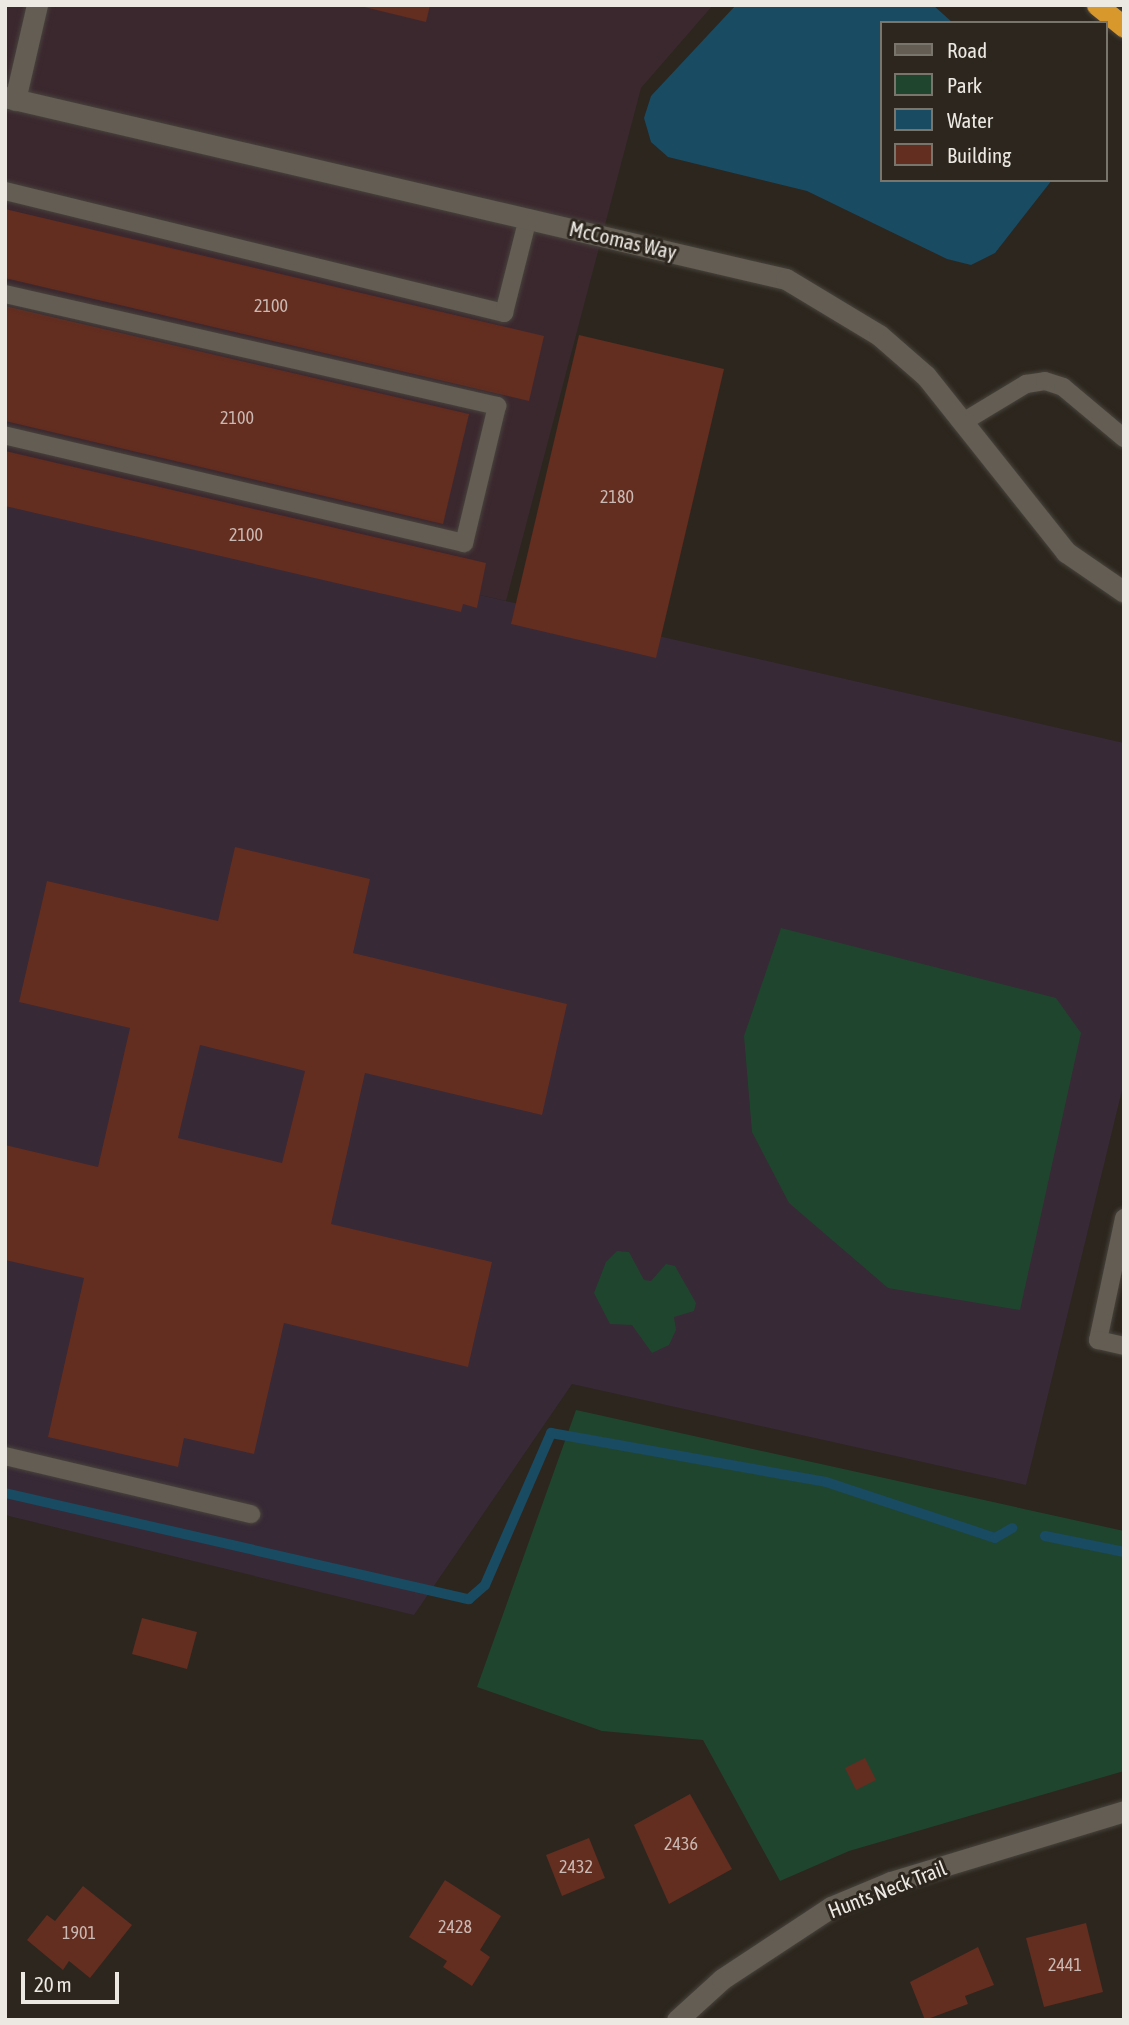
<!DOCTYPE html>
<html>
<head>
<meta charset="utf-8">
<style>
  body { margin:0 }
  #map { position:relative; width:1129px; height:2025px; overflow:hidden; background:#2c261e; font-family:"Asap Condensed",sans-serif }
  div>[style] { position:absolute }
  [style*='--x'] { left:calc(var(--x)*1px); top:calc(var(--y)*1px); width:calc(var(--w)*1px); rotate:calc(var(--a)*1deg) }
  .commercial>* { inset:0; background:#3b282f }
  .education>* { inset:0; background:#372936 }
  .green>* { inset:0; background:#20452e }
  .water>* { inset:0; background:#194b62 }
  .stream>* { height:10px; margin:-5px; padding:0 5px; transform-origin:5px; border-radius:5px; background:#194b62 }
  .building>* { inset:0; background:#632d20 }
  .roads { filter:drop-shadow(0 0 2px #48433c) drop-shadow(0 0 2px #48433c) }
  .lane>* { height:18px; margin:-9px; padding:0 9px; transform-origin:9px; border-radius:9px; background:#635d54 }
  .street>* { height:21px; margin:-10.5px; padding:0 10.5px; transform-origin:10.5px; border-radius:10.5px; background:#635d54 }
  .highway>* { height:21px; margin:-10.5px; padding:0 10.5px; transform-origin:10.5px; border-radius:10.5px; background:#d9982c }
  span { translate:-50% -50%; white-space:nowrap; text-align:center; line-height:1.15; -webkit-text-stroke:6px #2c261e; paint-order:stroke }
  .number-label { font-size:18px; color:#cab9b2 }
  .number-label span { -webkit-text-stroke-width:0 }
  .street-label { font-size:21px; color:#ece8e2 }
  .frame { position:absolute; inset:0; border:7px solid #ece8e2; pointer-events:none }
  .legend { position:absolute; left:880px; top:21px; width:228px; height:161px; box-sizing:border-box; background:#2c261e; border:2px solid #79746c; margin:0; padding:9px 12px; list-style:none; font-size:21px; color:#ece8e2 }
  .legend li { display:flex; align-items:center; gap:14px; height:35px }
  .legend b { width:35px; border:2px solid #79746c }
  .scale { position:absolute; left:21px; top:1972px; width:98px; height:32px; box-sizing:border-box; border:4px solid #ece8e2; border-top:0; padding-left:9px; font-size:21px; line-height:24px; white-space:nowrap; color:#ece8e2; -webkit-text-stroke:5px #2c261e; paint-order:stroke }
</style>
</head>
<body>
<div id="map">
  <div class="commercial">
    <div style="clip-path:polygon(5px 5px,713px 5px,641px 88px,506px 601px,5px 486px)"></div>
  </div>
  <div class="education">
    <div style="clip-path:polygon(5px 486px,1124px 743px,1124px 1082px,1026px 1485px,572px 1384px,414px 1615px,5px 1515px)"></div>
  </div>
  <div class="green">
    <div style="clip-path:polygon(781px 928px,1056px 998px,1081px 1033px,1020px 1310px,888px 1288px,789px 1203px,752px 1132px,744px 1036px)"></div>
    <div style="clip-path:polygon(617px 1251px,629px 1252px,644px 1280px,651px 1281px,666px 1264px,675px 1266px,696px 1303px,694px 1311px,674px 1317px,676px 1330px,669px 1345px,652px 1353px,632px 1325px,610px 1324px,594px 1293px,606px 1262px)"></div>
    <div style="clip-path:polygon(576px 1410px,1124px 1531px,1124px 1771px,849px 1851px,780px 1881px,703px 1740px,602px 1731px,477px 1687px)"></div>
  </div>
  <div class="water">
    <div style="clip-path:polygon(736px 5px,933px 5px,953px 23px,882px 23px,882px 180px,1052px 180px,995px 253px,971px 265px,947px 259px,807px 191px,668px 157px,651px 142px,644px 118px,651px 96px)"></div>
  </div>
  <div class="stream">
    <div style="--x:5;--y:1493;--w:476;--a:12.9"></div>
    <div style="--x:469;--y:1599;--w:21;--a:-41"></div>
    <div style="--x:485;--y:1585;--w:166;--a:-66.5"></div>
    <div style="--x:551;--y:1433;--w:279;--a:10.1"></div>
    <div style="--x:826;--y:1482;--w:178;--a:18.3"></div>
    <div style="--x:995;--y:1538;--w:20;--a:-30"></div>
    <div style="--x:1045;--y:1536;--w:81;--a:11.4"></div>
  </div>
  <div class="building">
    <div style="clip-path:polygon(356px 5px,430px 5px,426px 22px)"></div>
    <div style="clip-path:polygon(5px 209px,544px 336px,529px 401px,5px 278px)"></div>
    <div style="clip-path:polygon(5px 306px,469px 414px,443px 524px,5px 421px)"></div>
    <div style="clip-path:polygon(579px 335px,724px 369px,656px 658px,511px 624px)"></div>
    <div style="clip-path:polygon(5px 451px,486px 563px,477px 608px,463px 604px,461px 612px,5px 506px)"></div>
    <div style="clip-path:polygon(evenodd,235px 847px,370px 879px,353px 953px,567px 1004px,542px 1115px,365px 1073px,331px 1224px,492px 1262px,468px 1367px,284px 1323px,254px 1454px,184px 1438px,178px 1467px,48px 1437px,84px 1278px,5px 1260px,5px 1145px,98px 1167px,130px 1028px,19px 1002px,47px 881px,218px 921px,235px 847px,200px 1045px,305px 1071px,282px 1163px,178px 1138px,200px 1045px)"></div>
    <div style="clip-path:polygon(142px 1618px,197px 1632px,187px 1669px,132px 1654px)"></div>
    <div style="clip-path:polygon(865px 1758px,876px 1780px,856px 1790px,845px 1768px)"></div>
    <div style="clip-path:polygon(690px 1794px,732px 1869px,669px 1904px,634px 1825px)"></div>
    <div style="clip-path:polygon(589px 1838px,605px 1878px,562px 1896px,546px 1855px)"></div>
    <div style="clip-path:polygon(445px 1880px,501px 1916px,480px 1950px,490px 1957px,472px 1986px,443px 1967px,447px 1961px,409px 1937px)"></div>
    <div style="clip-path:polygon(83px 1886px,132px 1925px,90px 1978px,69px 1961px,63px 1970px,27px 1940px,47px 1915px,55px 1921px)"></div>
    <div style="clip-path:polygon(1086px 1923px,1103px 1992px,1044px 2007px,1026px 1938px)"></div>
    <div style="clip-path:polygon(978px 1947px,994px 1985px,965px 1996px,968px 2004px,925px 2020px,910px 1982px)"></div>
  </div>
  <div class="roads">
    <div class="lane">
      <div style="--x:5;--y:191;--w:514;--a:13.74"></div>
      <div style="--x:504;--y:313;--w:98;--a:-75.8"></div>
      <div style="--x:5;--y:294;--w:505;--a:12.82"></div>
      <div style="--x:497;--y:406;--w:141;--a:103.5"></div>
      <div style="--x:464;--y:543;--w:472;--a:-166.8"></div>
      <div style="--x:963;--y:422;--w:74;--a:-31.1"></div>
      <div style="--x:1026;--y:384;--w:19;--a:-9"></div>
      <div style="--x:1045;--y:381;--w:19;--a:18"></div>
      <div style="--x:1063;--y:387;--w:80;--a:39.9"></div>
      <div style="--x:1124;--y:1218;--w:125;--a:102"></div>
      <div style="--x:1098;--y:1340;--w:27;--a:13"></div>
      <div style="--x:5;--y:1456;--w:253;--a:13.3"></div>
    </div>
    <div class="street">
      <div style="--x:5;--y:97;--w:802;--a:13.12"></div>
      <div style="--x:786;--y:279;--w:109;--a:31.1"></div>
      <div style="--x:879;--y:335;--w:62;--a:41.1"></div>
      <div style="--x:926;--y:376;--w:225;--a:51.5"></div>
      <div style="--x:1066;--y:552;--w:70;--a:34.6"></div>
      <div style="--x:15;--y:100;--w:98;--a:-77"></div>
      <div style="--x:677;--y:2020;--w:61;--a:-42.3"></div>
      <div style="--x:722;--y:1979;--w:131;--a:-33.4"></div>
      <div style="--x:831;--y:1907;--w:65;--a:-22.6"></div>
      <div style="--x:891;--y:1882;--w:244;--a:-16.9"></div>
    </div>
    <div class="highway">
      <div style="--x:1097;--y:5;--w:35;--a:39"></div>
    </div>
  </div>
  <div class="number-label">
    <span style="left:271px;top:306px">2100</span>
    <span style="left:237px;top:418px">2100</span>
    <span style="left:617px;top:497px">2180</span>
    <span style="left:246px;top:535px">2100</span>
    <span style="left:681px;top:1844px">2436</span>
    <span style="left:576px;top:1867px">2432</span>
    <span style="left:455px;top:1927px">2428</span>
    <span style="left:79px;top:1933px">1901</span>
    <span style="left:1065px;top:1965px">2441</span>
  </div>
  <div class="street-label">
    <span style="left:623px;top:240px;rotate:13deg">McComas Way</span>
    <span style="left:887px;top:1889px;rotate:-21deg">Hunts Neck Trail</span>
  </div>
  <div class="frame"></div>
  <ul class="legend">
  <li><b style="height:9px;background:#635d54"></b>Road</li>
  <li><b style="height:19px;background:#20452e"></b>Park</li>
  <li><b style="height:19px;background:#194b62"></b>Water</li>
  <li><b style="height:19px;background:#632d20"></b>Building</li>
  </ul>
  <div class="scale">20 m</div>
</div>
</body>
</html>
